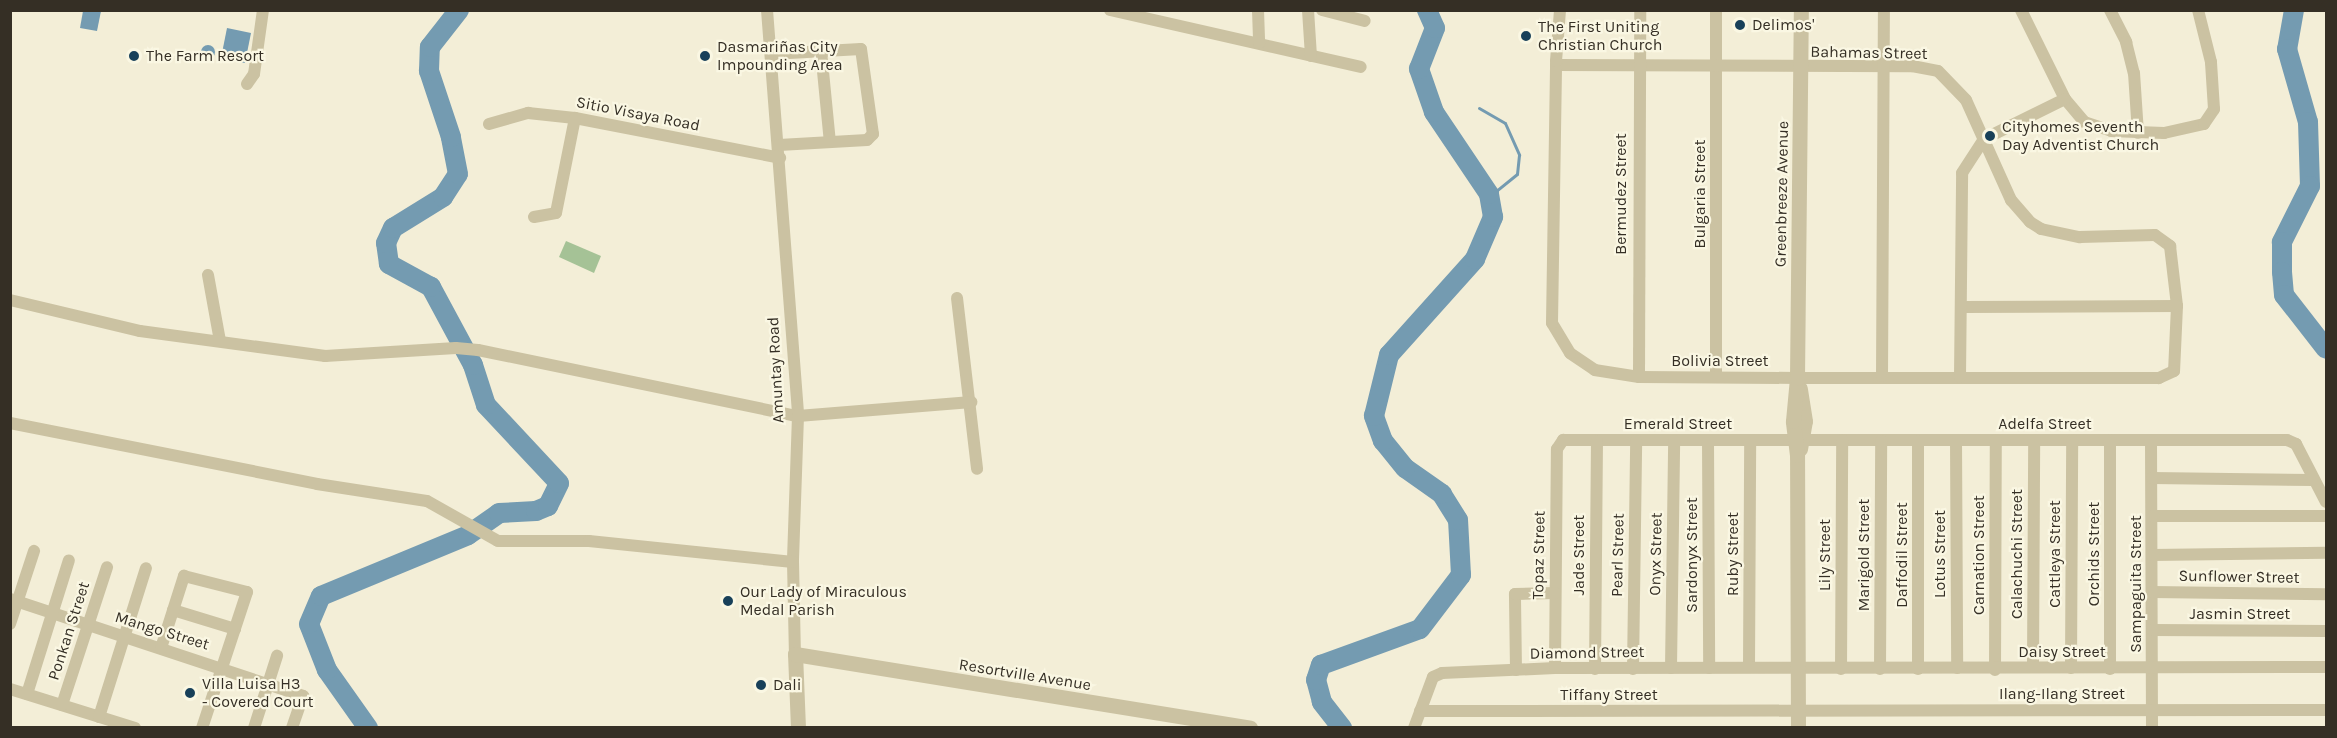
<!DOCTYPE html>
<html>
<head>
<meta charset="utf-8">
<style>
  body { margin:0 }
  #map { position:relative; width:2337px; height:738px; overflow:hidden; background:#f3eed7; font-family:Karla,sans-serif }
  div>[style] { position:absolute }
  [style*='--x'] { left:calc(var(--x)*1px); top:calc(var(--y)*1px); width:calc(var(--w)*1px); rotate:calc(var(--a)*1deg) }
  .green>* { inset:0; background:#a5c296 }
  .water>* { inset:0; background:#749bb1 }
  .round { border-radius:50% }
  .stream>* { height:3px; margin:-1.5px; padding:0 1.5px; transform-origin:1.5px; border-radius:1.5px; background:#749bb1 }
  .river>* { height:20px; margin:-10px; padding:0 10px; transform-origin:10px; border-radius:10px; background:#749bb1 }
  .minor>* { height:12px; margin:-6px; padding:0 6px; transform-origin:6px; border-radius:6px; background:#cbc2a2 }
  .tertiary>* { height:15px; margin:-7.5px; padding:0 7.5px; transform-origin:7.5px; border-radius:7.5px; background:#cbc2a2 }
  .dots>* { width:16px; height:16px; translate:-50% -50%; box-sizing:border-box; border:3px solid #faf7e3; border-radius:50% }
  span { translate:-50% -50%; white-space:nowrap; text-align:center; line-height:1.15; -webkit-text-stroke:4.5px #faf7e3; paint-order:stroke }
  .poi-label { font-size:16px; color:#352f25 }
  .left { translate:0 -50%; text-align:left }
  .street-label { font-size:16px; color:#352f25 }
  .frame { position:absolute; inset:0; border:12px solid #352f25; pointer-events:none }
</style>
</head>
<body>
<div id="map">
  <div class="green">
    <div style="clip-path:polygon(566px 241px,601px 256px,594px 273px,559px 257px)"></div>
  </div>
  <div class="water">
    <div style="clip-path:polygon(83px 11px,101px 11px,97px 31px,80px 28px)"></div>
    <div style="clip-path:polygon(227px 28px,251px 33px,245px 63px,221px 58px)"></div>
    <div class="round" style="left:201px;top:45px;width:14px;height:14px"></div>
  </div>
  <div class="stream">
    <div style="--x:1479;--y:108;--w:30;--a:30"></div>
    <div style="--x:1505;--y:123;--w:35;--a:66"></div>
    <div style="--x:1519;--y:155;--w:19;--a:96"></div>
    <div style="--x:1517;--y:174;--w:26;--a:141"></div>
    <div style="--x:1497;--y:190;--w:16;--a:112"></div>
  </div>
  <div class="river">
    <div style="--x:2294;--y:10;--w:40;--a:100"></div>
    <div style="--x:2287;--y:49;--w:76;--a:74"></div>
    <div style="--x:2308;--y:122;--w:64;--a:88.2"></div>
    <div style="--x:2310;--y:186;--w:63;--a:116.6"></div>
    <div style="--x:2282;--y:242;--w:30;--a:90"></div>
    <div style="--x:2282;--y:272;--w:23;--a:85"></div>
    <div style="--x:2284;--y:295;--w:68;--a:52.1"></div>
    <div style="--x:368;--y:728;--w:71;--a:-125.3"></div>
    <div style="--x:327;--y:670;--w:49;--a:-111.4"></div>
    <div style="--x:309;--y:624;--w:30;--a:-67"></div>
    <div style="--x:321;--y:596;--w:159;--a:-22.5"></div>
    <div style="--x:468;--y:535;--w:38;--a:-35"></div>
    <div style="--x:499;--y:513;--w:37;--a:-3"></div>
    <div style="--x:536;--y:511;--w:13;--a:-23"></div>
    <div style="--x:548;--y:506;--w:25;--a:-64"></div>
    <div style="--x:559;--y:483;--w:107;--a:-133.1"></div>
    <div style="--x:486;--y:405;--w:42;--a:-108"></div>
    <div style="--x:473;--y:365;--w:89;--a:-118.3"></div>
    <div style="--x:431;--y:287;--w:48;--a:-151.3"></div>
    <div style="--x:389;--y:264;--w:21;--a:-98"></div>
    <div style="--x:386;--y:243;--w:17;--a:-65"></div>
    <div style="--x:393;--y:228;--w:59;--a:-31.8"></div>
    <div style="--x:443;--y:197;--w:27;--a:-57"></div>
    <div style="--x:458;--y:174;--w:38;--a:-101"></div>
    <div style="--x:451;--y:137;--w:70;--a:-108.4"></div>
    <div style="--x:429;--y:71;--w:24;--a:-88"></div>
    <div style="--x:430;--y:47;--w:47;--a:-51.9"></div>
    <div style="--x:1342;--y:728;--w:33;--a:-128"></div>
    <div style="--x:1322;--y:702;--w:23;--a:-105"></div>
    <div style="--x:1316;--y:680;--w:16;--a:-72"></div>
    <div style="--x:1321;--y:665;--w:105;--a:-20"></div>
    <div style="--x:1420;--y:629;--w:68;--a:-52.8"></div>
    <div style="--x:1461;--y:575;--w:55;--a:-93.1"></div>
    <div style="--x:1458;--y:520;--w:31;--a:-122"></div>
    <div style="--x:1442;--y:494;--w:45;--a:-144.9"></div>
    <div style="--x:1405;--y:468;--w:35;--a:-129"></div>
    <div style="--x:1383;--y:441;--w:27;--a:-110"></div>
    <div style="--x:1374;--y:416;--w:63;--a:-76.2"></div>
    <div style="--x:1389;--y:355;--w:129;--a:-48.1"></div>
    <div style="--x:1475;--y:259;--w:46;--a:-66.8"></div>
    <div style="--x:1493;--y:217;--w:23;--a:-100"></div>
    <div style="--x:1489;--y:194;--w:99;--a:-123.9"></div>
    <div style="--x:1434;--y:112;--w:46;--a:-109.2"></div>
    <div style="--x:1419;--y:69;--w:44;--a:-68.7"></div>
    <div style="--x:1435;--y:28;--w:20;--a:-114"></div>
  </div>
  <div class="minor">
    <div style="--x:767;--y:10;--w:407;--a:85.6"></div>
    <div style="--x:798;--y:416;--w:146;--a:92"></div>
    <div style="--x:793;--y:562;--w:92;--a:88.8"></div>
    <div style="--x:1110;--y:10;--w:257;--a:12.8"></div>
    <div style="--x:1258;--y:10;--w:33;--a:88"></div>
    <div style="--x:1308;--y:10;--w:46;--a:86.3"></div>
    <div style="--x:1322;--y:10;--w:44;--a:14.3"></div>
    <div style="--x:1716;--y:10;--w:367;--a:90"></div>
    <div style="--x:2021;--y:10;--w:99;--a:63.7"></div>
    <div style="--x:2065;--y:99;--w:30;--a:50"></div>
    <div style="--x:2084;--y:122;--w:28;--a:18"></div>
    <div style="--x:2111;--y:131;--w:53;--a:2.2"></div>
    <div style="--x:2164;--y:133;--w:41;--a:-12.7"></div>
    <div style="--x:2204;--y:124;--w:18;--a:-56"></div>
    <div style="--x:2214;--y:109;--w:47;--a:-93.7"></div>
    <div style="--x:2211;--y:62;--w:54;--a:-104"></div>
    <div style="--x:2110;--y:10;--w:36;--a:63"></div>
    <div style="--x:2126;--y:42;--w:32;--a:76"></div>
    <div style="--x:2134;--y:73;--w:60;--a:86.2"></div>
    <div style="--x:821;--y:51;--w:91;--a:84.4"></div>
    <div style="--x:771;--y:54;--w:90;--a:-3.2"></div>
    <div style="--x:861;--y:49;--w:86;--a:82"></div>
    <div style="--x:873;--y:134;--w:8;--a:135"></div>
    <div style="--x:867;--y:140;--w:88;--a:176.7"></div>
    <div style="--x:1556;--y:65;--w:356;--a:0.2"></div>
    <div style="--x:1912;--y:66;--w:26;--a:11"></div>
    <div style="--x:1938;--y:71;--w:40;--a:46"></div>
    <div style="--x:1966;--y:100;--w:110;--a:65.8"></div>
    <div style="--x:2011;--y:200;--w:29;--a:49"></div>
    <div style="--x:2030;--y:222;--w:13;--a:32"></div>
    <div style="--x:2041;--y:229;--w:40;--a:12"></div>
    <div style="--x:2080;--y:237;--w:75;--a:-1.5"></div>
    <div style="--x:2155;--y:235;--w:19;--a:36"></div>
    <div style="--x:2170;--y:246;--w:60;--a:83.3"></div>
    <div style="--x:2177;--y:306;--w:65;--a:92.6"></div>
    <div style="--x:2174;--y:371;--w:17;--a:155"></div>
    <div style="--x:2159;--y:378;--w:362;--a:180"></div>
    <div style="--x:1797;--y:378;--w:158;--a:-179.6"></div>
    <div style="--x:1639;--y:377;--w:45;--a:-171"></div>
    <div style="--x:1595;--y:370;--w:30;--a:-146"></div>
    <div style="--x:1570;--y:353;--w:35;--a:-121"></div>
    <div style="--x:1552;--y:323;--w:262;--a:-89.1"></div>
    <div style="--x:1556;--y:61;--w:51;--a:-85.5"></div>
    <div style="--x:247;--y:84;--w:12;--a:-55"></div>
    <div style="--x:254;--y:74;--w:65;--a:-82"></div>
    <div style="--x:489;--y:124;--w:41;--a:-15.8"></div>
    <div style="--x:528;--y:113;--w:47;--a:6.1"></div>
    <div style="--x:575;--y:118;--w:209;--a:11"></div>
    <div style="--x:534;--y:217;--w:22;--a:-10"></div>
    <div style="--x:556;--y:213;--w:97;--a:-78.7"></div>
    <div style="--x:208;--y:275;--w:67;--a:79.7"></div>
    <div style="--x:957;--y:298;--w:172;--a:83.3"></div>
    <div style="--x:10;--y:300;--w:134;--a:13.4"></div>
    <div style="--x:140;--y:331;--w:187;--a:7.7"></div>
    <div style="--x:325;--y:356;--w:131;--a:-3.5"></div>
    <div style="--x:456;--y:348;--w:22;--a:5"></div>
    <div style="--x:478;--y:350;--w:327;--a:11.7"></div>
    <div style="--x:798;--y:416;--w:174;--a:-4.6"></div>
    <div style="--x:1963;--y:307;--w:214;--a:-0.3"></div>
    <div style="--x:1882;--y:376;--w:366;--a:-89.7"></div>
    <div style="--x:1639;--y:377;--w:367;--a:-89.8"></div>
    <div style="--x:1960;--y:377;--w:204;--a:-89.4"></div>
    <div style="--x:1962;--y:173;--w:40;--a:-57.1"></div>
    <div style="--x:1984;--y:139;--w:90;--a:-26.3"></div>
    <div style="--x:10;--y:423;--w:313;--a:11.2"></div>
    <div style="--x:317;--y:484;--w:111;--a:8.8"></div>
    <div style="--x:427;--y:501;--w:81;--a:29.4"></div>
    <div style="--x:498;--y:541;--w:91;--a:0"></div>
    <div style="--x:589;--y:541;--w:205;--a:5.9"></div>
    <div style="--x:1956;--y:440;--w:228;--a:89.7"></div>
    <div style="--x:2151;--y:440;--w:288;--a:89.8"></div>
    <div style="--x:1708;--y:441;--w:227;--a:89.7"></div>
    <div style="--x:2152;--y:478;--w:161;--a:0.7"></div>
    <div style="--x:2152;--y:516;--w:174;--a:0"></div>
    <div style="--x:2152;--y:555;--w:174;--a:-0.7"></div>
    <div style="--x:2152;--y:592;--w:174;--a:0.7"></div>
    <div style="--x:10;--y:599;--w:309;--a:18.3"></div>
    <div style="--x:303;--y:696;--w:34;--a:109"></div>
    <div style="--x:173;--y:610;--w:65;--a:17"></div>
    <div style="--x:10;--y:624;--w:77;--a:-71.8"></div>
    <div style="--x:2152;--y:630;--w:174;--a:0.3"></div>
    <div style="--x:161;--y:648;--w:76;--a:-72.3"></div>
    <div style="--x:184;--y:576;--w:65;--a:14.3"></div>
    <div style="--x:247;--y:592;--w:143;--a:108.3"></div>
    <div style="--x:1749;--y:667;--w:226;--a:-89.7"></div>
    <div style="--x:2033;--y:667;--w:227;--a:-89.7"></div>
    <div style="--x:1555;--y:668;--w:219;--a:-89.5"></div>
    <div style="--x:1557;--y:449;--w:11;--a:-56"></div>
    <div style="--x:1563;--y:440;--w:724;--a:0"></div>
    <div style="--x:2287;--y:440;--w:10;--a:24"></div>
    <div style="--x:2296;--y:444;--w:65;--a:62.7"></div>
    <div style="--x:1671;--y:668;--w:227;--a:-89.2"></div>
    <div style="--x:2071;--y:668;--w:228;--a:-89.7"></div>
    <div style="--x:1595;--y:669;--w:228;--a:-89.5"></div>
    <div style="--x:1633;--y:669;--w:228;--a:-89.2"></div>
    <div style="--x:1841;--y:669;--w:229;--a:-89.7"></div>
    <div style="--x:1880;--y:669;--w:228;--a:-89.7"></div>
    <div style="--x:1918;--y:669;--w:228;--a:-90"></div>
    <div style="--x:2110;--y:669;--w:229;--a:-90"></div>
    <div style="--x:1516;--y:670;--w:76;--a:-90.8"></div>
    <div style="--x:1515;--y:594;--w:40;--a:-1.4"></div>
    <div style="--x:1995;--y:670;--w:230;--a:-89.8"></div>
    <div style="--x:10;--y:689;--w:131;--a:17.3"></div>
    <div style="--x:27;--y:694;--w:140;--a:-72.6"></div>
    <div style="--x:62;--y:705;--w:145;--a:-71.9"></div>
    <div style="--x:1420;--y:711;--w:906;--a:-0.06"></div>
    <div style="--x:99;--y:717;--w:156;--a:-72.5"></div>
    <div style="--x:254;--y:728;--w:76;--a:-72.3"></div>
    <div style="--x:1414;--y:728;--w:54;--a:-69.6"></div>
    <div style="--x:1433;--y:677;--w:10;--a:-24"></div>
    <div style="--x:1442;--y:673;--w:113;--a:-2.5"></div>
    <div style="--x:1555;--y:668;--w:771;--a:-0.07"></div>
  </div>
  <div class="tertiary">
    <div style="--x:1800;--y:449;--w:28;--a:-80"></div>
    <div style="--x:1805;--y:421;--w:33;--a:-99"></div>
    <div style="--x:798;--y:728;--w:74;--a:-92.3"></div>
    <div style="--x:795;--y:654;--w:461;--a:9.2"></div>
    <div style="--x:1798;--y:728;--w:273;--a:-90.2"></div>
    <div style="--x:1797;--y:455;--w:34;--a:-97"></div>
    <div style="--x:1793;--y:421;--w:43;--a:-84.7"></div>
    <div style="--x:1797;--y:378;--w:368;--a:-89.4"></div>
  </div>
  <div class="dots">
    <div style="left:1740px;top:25px;background:#184059"></div>
    <div style="left:1526px;top:36px;background:#184059"></div>
    <div style="left:134px;top:56px;background:#184059"></div>
    <div style="left:705px;top:56px;background:#184059"></div>
    <div style="left:1990px;top:136px;background:#184059"></div>
    <div style="left:728px;top:601px;background:#184059"></div>
    <div style="left:761px;top:685px;background:#184059"></div>
    <div style="left:190px;top:693px;background:#184059"></div>
  </div>
  <div class="poi-label">
    <span class="left" style="left:1752px;top:25px">Delimos'</span>
    <span class="left" style="left:1538px;top:36px">The First Uniting<br>Christian Church</span>
    <span class="left" style="left:717px;top:56px">Dasmariñas City<br>Impounding Area</span>
    <span class="left" style="left:146px;top:56px">The Farm Resort</span>
    <span class="left" style="left:2002px;top:136px">Cityhomes Seventh<br>Day Adventist Church</span>
    <span class="left" style="left:740px;top:601px">Our Lady of Miraculous<br>Medal Parish</span>
    <span class="left" style="left:202px;top:693px">Villa Luisa H3<br>- Covered Court</span>
    <span class="left" style="left:773px;top:685px">Dali</span>
  </div>
  <div class="street-label">
    <span style="left:1869px;top:53px;rotate:1deg">Bahamas Street</span>
    <span style="left:638px;top:114px;rotate:11deg">Sitio Visaya Road</span>
    <span style="left:1621px;top:194px;rotate:-90deg">Bermudez Street</span>
    <span style="left:1700px;top:194px;rotate:-90deg">Bulgaria Street</span>
    <span style="left:1782px;top:194px;rotate:-89deg">Greenbreeze Avenue</span>
    <span style="left:1720px;top:361px">Bolivia Street</span>
    <span style="left:776px;top:370px;rotate:-93deg">Amuntay Road</span>
    <span style="left:1678px;top:424px">Emerald Street</span>
    <span style="left:2045px;top:424px">Adelfa Street</span>
    <span style="left:1656px;top:554px;rotate:-89deg">Onyx Street</span>
    <span style="left:1733px;top:554px;rotate:-90deg">Ruby Street</span>
    <span style="left:1940px;top:554px;rotate:-90deg">Lotus Street</span>
    <span style="left:2017px;top:554px;rotate:-90deg">Calachuchi Street</span>
    <span style="left:2055px;top:554px;rotate:-90deg">Cattleya Street</span>
    <span style="left:2094px;top:554px;rotate:-90deg">Orchids Street</span>
    <span style="left:1539px;top:555px;rotate:-89deg">Topaz Street</span>
    <span style="left:1579px;top:555px;rotate:-90deg">Jade Street</span>
    <span style="left:1618px;top:555px;rotate:-89deg">Pearl Street</span>
    <span style="left:1692px;top:555px;rotate:-90deg">Sardonyx Street</span>
    <span style="left:1825px;top:555px;rotate:-90deg">Lily Street</span>
    <span style="left:1864px;top:555px;rotate:-90deg">Marigold Street</span>
    <span style="left:1902px;top:555px;rotate:-90deg">Daffodil Street</span>
    <span style="left:1979px;top:555px;rotate:-90deg">Carnation Street</span>
    <span style="left:2239px;top:577px;rotate:1deg">Sunflower Street</span>
    <span style="left:2136px;top:584px;rotate:-90deg">Sampaguita Street</span>
    <span style="left:2240px;top:614px">Jasmin Street</span>
    <span style="left:69px;top:631px;rotate:-72deg">Ponkan Street</span>
    <span style="left:162px;top:631px;rotate:17deg">Mango Street</span>
    <span style="left:2062px;top:652px">Daisy Street</span>
    <span style="left:1587px;top:653px;rotate:-1deg">Diamond Street</span>
    <span style="left:1025px;top:675px;rotate:9deg">Resortville Avenue</span>
    <span style="left:2062px;top:694px">Ilang-Ilang Street</span>
    <span style="left:1609px;top:695px">Tiffany Street</span>
  </div>
  <div class="frame"></div>
</div>
</body>
</html>
